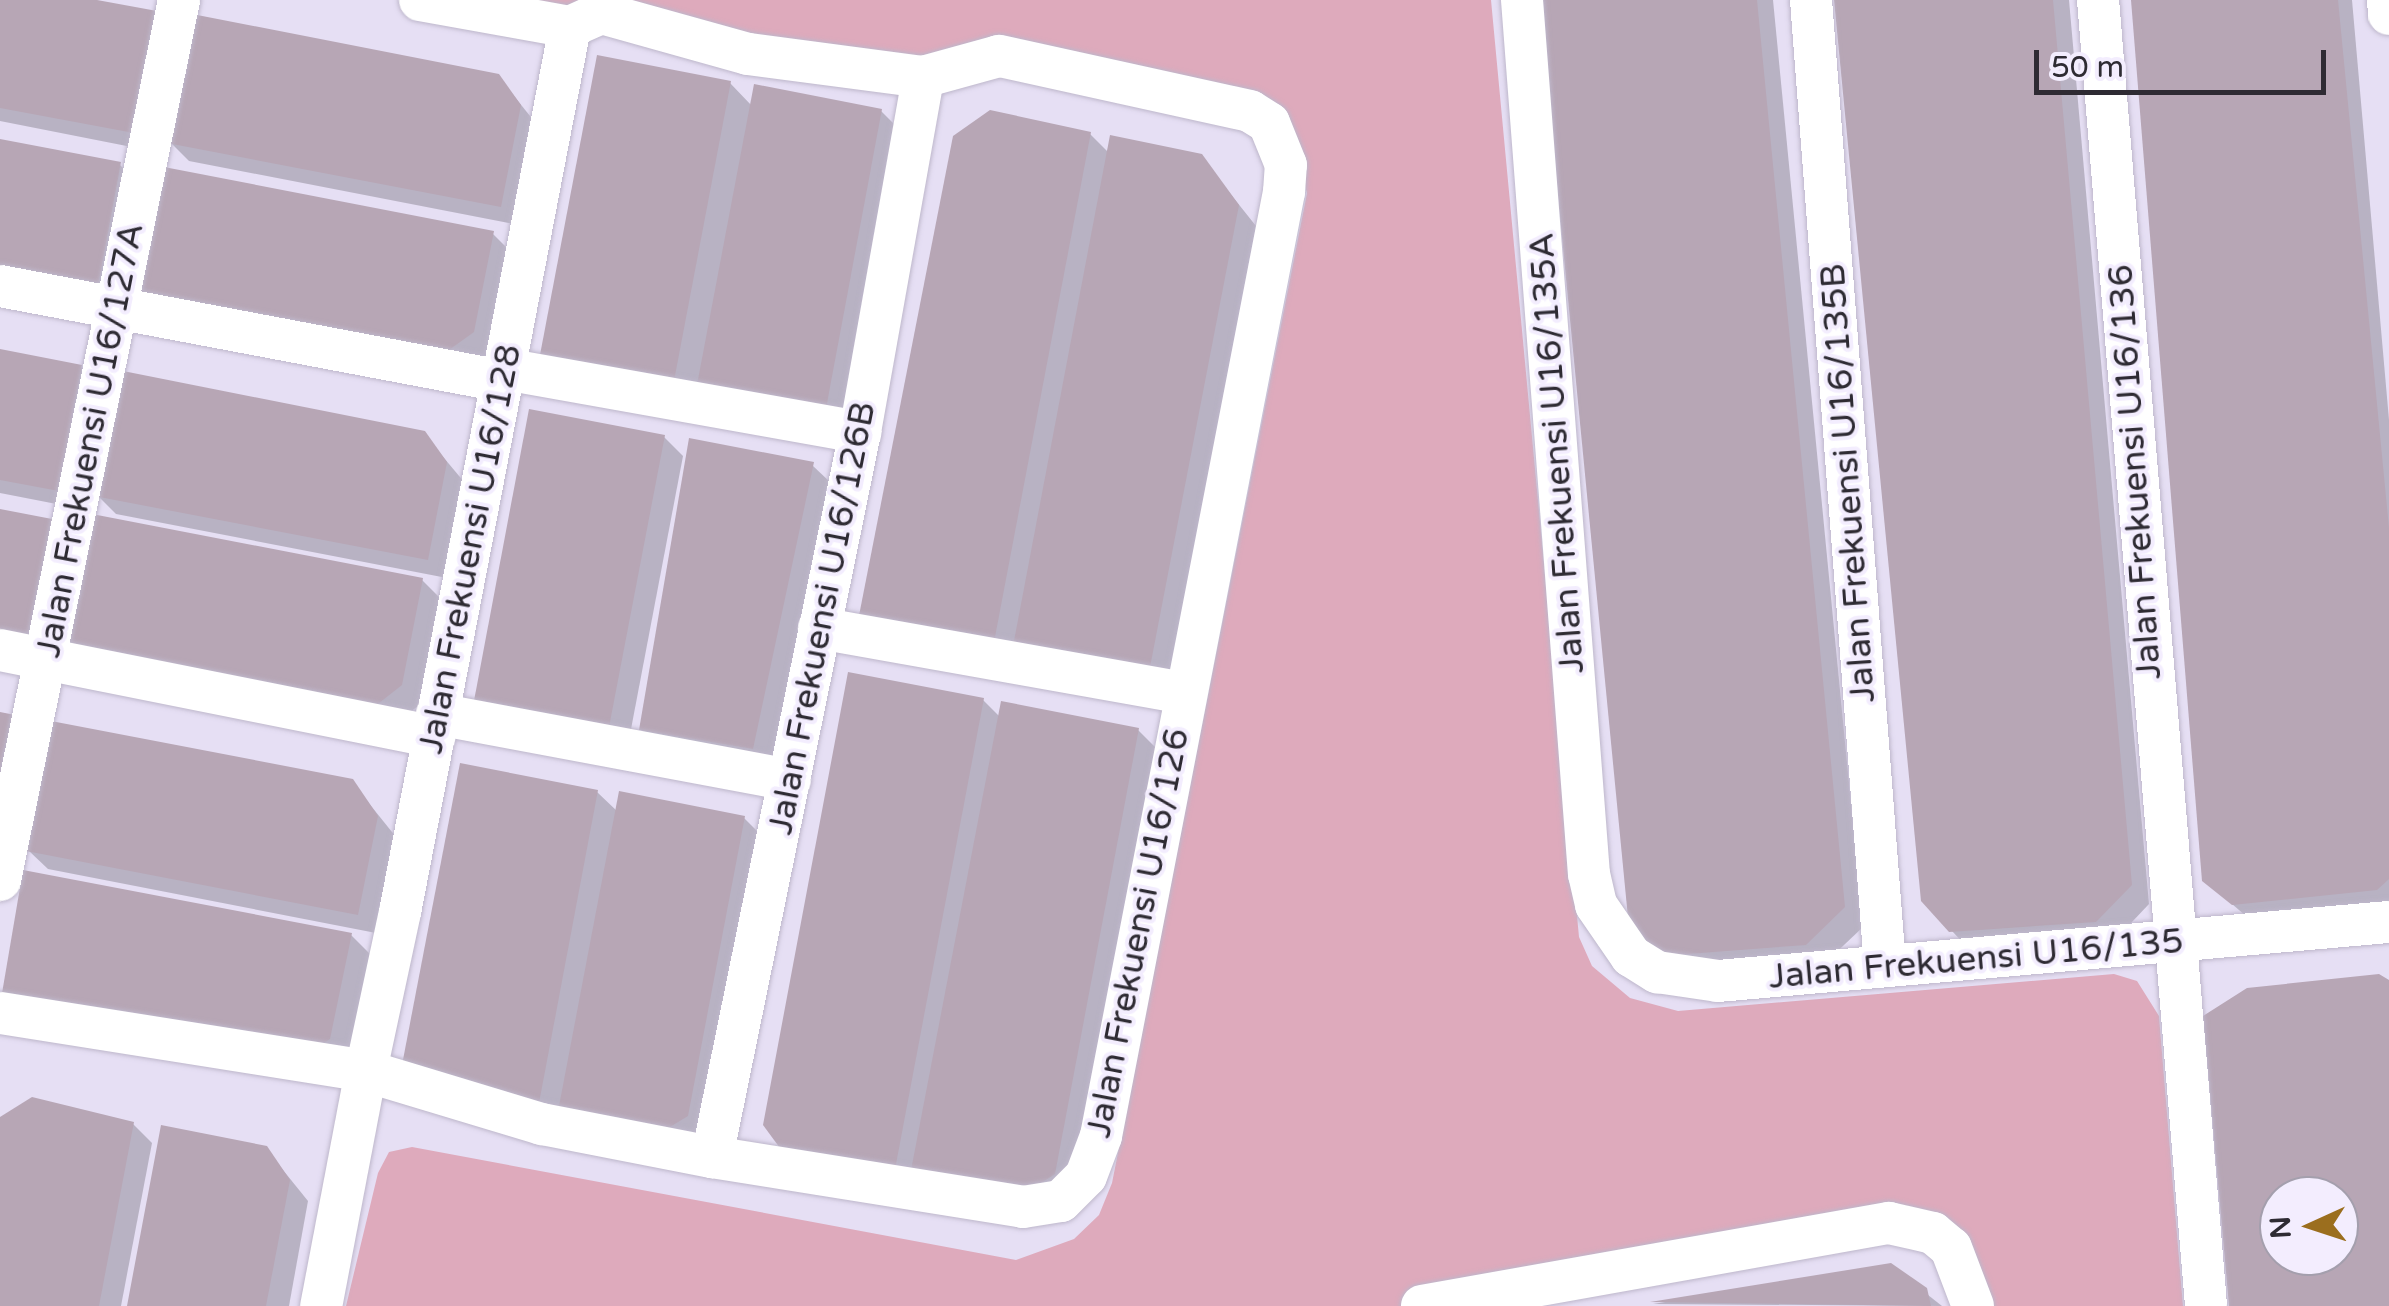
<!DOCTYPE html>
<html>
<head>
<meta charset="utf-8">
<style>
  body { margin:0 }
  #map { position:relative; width:2389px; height:1306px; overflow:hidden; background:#e6dff4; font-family:"Varela Round",sans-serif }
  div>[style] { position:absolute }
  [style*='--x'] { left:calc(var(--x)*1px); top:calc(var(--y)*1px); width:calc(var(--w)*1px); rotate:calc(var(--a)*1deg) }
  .green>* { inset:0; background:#deaabc }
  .shadow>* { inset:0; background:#0003 }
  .building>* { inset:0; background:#b7a6b5 }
  .roads { filter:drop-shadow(0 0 2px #beb7cb) drop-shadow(0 0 2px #beb7cb) }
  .minor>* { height:42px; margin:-21px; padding:0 21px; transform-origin:21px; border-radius:21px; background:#fff }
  span { translate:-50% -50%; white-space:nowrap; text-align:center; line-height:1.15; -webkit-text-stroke:8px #f3edfe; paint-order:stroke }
  .street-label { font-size:35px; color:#2e2b33 }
  .north { position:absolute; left:2259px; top:1176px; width:100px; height:100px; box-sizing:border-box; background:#f3edfe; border:2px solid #a49fad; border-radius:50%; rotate:267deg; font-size:28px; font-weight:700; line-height:40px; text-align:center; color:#2e2b33 }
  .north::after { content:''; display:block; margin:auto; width:35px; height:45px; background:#9b6e1e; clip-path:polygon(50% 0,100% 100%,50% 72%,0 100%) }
  .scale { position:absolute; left:2034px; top:50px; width:292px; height:45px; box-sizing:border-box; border:5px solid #2e2b33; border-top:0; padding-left:12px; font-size:30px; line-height:35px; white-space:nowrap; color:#2e2b33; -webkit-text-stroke:8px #f3edfe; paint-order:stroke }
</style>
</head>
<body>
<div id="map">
  <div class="green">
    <div style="clip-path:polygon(460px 0,1491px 0,1579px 937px,1592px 966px,1630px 998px,1678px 1011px,2114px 974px,2137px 981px,2159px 1016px,2183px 1306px,1983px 1306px,1898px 1226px,1430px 1306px,346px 1306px,378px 1173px,389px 1152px,412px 1147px,1016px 1260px,1074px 1239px,1099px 1215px,1112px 1183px,1307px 193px,1296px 151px,1020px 43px,923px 79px)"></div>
  </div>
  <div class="shadow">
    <div style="clip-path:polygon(0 0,83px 0,152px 151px,0 121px)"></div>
    <div style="clip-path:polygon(1542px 0,1773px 0,1863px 927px,1825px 963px,1682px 974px)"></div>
    <div style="clip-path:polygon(1837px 0,2069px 0,2149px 904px,2115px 940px,1970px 950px,1951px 930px)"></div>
    <div style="clip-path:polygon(2134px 0,2352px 0,2389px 420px,2389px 909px,2253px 922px,2204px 880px)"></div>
    <div style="clip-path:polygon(498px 76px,538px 126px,519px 225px,189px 161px,170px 142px)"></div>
    <div style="clip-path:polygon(730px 83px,752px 106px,881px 111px,900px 130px,840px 448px,558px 394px)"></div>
    <div style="clip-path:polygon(1090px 134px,1109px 153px,1201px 157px,1256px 226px,1164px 706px,877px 650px)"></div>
    <div style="clip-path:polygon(0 142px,120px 165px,139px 184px,115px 310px)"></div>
    <div style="clip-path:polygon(166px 170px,492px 233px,511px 252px,492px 351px,462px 373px)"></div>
    <div style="clip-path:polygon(0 352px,81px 367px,100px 386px,77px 508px,0 493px)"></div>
    <div style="clip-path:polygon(423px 433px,465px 483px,447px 578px,116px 514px,97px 495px)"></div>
    <div style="clip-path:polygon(664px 437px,683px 456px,624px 766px,491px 740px)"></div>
    <div style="clip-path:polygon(812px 465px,831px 483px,771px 767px,661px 748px,642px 730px)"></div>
    <div style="clip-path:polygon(422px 580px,441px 599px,421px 704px,394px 724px,88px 663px)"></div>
    <div style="clip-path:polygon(983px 700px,1000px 717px,1138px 730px,1157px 749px,1073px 1193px,809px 1177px)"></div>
    <div style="clip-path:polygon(351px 781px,396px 837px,376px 933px,48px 869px,29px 851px)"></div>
    <div style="clip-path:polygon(597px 792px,618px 812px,744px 818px,763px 837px,706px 1135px,454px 1114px)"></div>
    <div style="clip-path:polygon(351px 935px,370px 954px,348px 1058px,314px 1080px)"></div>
    <div style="clip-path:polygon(0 1120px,133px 1124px,152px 1143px,121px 1306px,0 1306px)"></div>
    <div style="clip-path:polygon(266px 1149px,308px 1201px,289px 1306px,129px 1306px)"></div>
    <div style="clip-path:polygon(1890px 1265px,1942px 1306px,1653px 1304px)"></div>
  </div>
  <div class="building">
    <div style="clip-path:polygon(0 0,97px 0,157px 11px,134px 133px,0 108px)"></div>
    <div style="clip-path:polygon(1539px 0,1757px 0,1845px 907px,1806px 945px,1661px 956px,1629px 928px)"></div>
    <div style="clip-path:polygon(1834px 0,2053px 0,2132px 885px,2096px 922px,1949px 932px,1921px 901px)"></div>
    <div style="clip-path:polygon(2131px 0,2338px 0,2389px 528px,2389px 879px,2377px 890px,2232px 905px,2202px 881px)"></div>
    <div style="clip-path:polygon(192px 14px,499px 74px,521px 105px,501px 207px,167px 143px)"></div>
    <div style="clip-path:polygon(597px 55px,731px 81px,670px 402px,536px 376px)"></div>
    <div style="clip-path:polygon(754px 84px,882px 109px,822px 430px,693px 406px)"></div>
    <div style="clip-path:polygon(990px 110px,1091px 132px,991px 658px,856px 631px,953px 136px)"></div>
    <div style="clip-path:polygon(1110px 135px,1202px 154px,1239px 205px,1146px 688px,1010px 662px)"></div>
    <div style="clip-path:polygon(0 139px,121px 162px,97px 292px,0 274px)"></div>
    <div style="clip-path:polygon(164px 167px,494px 231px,474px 332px,442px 355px,138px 298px)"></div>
    <div style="clip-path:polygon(0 349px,82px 365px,59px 491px,0 480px)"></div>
    <div style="clip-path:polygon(118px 370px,425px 431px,447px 462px,428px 560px,94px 496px)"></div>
    <div style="clip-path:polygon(529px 409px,665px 435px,605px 748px,470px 722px)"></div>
    <div style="clip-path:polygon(689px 438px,814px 462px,753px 749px,639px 730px)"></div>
    <div style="clip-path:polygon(0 509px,52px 519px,28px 644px,0 638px)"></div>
    <div style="clip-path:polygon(92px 514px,423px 578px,402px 685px,374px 707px,67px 645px)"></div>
    <div style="clip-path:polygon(848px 672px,984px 698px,893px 1180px,788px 1159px,763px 1125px)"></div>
    <div style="clip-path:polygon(1001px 701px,1139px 728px,1055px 1174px,1006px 1206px,908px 1186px)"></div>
    <div style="clip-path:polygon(0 712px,15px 715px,0 783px)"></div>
    <div style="clip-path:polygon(51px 721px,353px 779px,378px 816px,358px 915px,26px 851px)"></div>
    <div style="clip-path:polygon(460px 763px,598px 790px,536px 1119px,402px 1065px)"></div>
    <div style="clip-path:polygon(619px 791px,745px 816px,688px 1116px,647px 1141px,556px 1122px)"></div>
    <div style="clip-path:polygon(23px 870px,352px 933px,330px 1039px,294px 1062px,0 1005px)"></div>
    <div style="clip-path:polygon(evenodd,2379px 974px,2389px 980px,2389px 1306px,2229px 1306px,2203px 1016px,2247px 988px,2379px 974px,2279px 1196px,2339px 1196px,2339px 1256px,2279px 1256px,2279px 1196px)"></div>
    <div style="clip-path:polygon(32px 1097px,134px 1122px,99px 1306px,0 1306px,0 1117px)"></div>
    <div style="clip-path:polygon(161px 1125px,267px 1146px,290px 1180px,266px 1306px,127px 1306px)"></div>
    <div style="clip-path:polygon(1891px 1263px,1927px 1288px,1931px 1306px,1650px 1302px)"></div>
  </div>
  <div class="roads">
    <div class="minor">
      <div style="--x:420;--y:0;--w:152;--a:10.2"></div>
      <div style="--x:1522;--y:0;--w:877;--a:85.62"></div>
      <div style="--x:1589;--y:874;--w:32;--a:77"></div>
      <div style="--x:1596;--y:905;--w:62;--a:55.5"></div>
      <div style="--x:1631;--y:956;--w:31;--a:32"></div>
      <div style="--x:1657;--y:972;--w:62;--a:8.4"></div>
      <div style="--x:1718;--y:981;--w:674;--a:-5.03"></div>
      <div style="--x:1811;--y:0;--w:969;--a:85.62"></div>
      <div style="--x:2098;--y:0;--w:1310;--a:85.27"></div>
      <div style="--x:2388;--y:0;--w:14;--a:86"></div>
      <div style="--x:0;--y:286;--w:511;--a:10.72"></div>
      <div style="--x:505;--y:369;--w:361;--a:10.1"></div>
      <div style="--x:819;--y:628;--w:372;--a:10.1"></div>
      <div style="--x:0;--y:650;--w:443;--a:11.3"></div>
      <div style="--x:437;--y:714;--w:359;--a:10.6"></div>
      <div style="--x:0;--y:880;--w:898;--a:-78.5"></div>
      <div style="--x:0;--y:1013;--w:371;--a:9"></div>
      <div style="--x:366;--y:1071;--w:184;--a:16.8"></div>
      <div style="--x:542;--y:1124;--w:173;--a:11"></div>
      <div style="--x:712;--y:1157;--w:315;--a:9.1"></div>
      <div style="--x:1023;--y:1207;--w:38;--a:-9"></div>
      <div style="--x:1061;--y:1201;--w:35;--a:-45"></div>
      <div style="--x:1086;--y:1176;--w:43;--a:-69.4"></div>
      <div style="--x:1101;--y:1136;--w:962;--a:-79.03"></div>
      <div style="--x:1284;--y:192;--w:27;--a:-86"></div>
      <div style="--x:1286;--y:165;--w:45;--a:-112"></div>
      <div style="--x:1269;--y:123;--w:22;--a:-148"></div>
      <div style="--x:1250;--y:111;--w:257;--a:-167.6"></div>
      <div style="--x:999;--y:56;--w:79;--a:164.6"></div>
      <div style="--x:923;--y:77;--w:177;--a:-172.5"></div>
      <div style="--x:748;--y:54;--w:153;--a:-164.4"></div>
      <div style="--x:601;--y:13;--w:34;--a:156"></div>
      <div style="--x:570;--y:27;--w:901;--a:100.87"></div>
      <div style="--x:400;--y:912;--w:163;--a:102.1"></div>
      <div style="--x:366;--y:1071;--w:239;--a:100.8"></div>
      <div style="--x:712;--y:1157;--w:740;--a:-78.46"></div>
      <div style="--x:860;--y:432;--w:361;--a:-79.9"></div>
      <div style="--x:1422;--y:1306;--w:474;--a:-10.1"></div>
      <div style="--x:1889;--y:1223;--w:45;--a:12.8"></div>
      <div style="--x:1933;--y:1233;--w:23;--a:40"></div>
      <div style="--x:1951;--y:1248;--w:62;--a:69.2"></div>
    </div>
  </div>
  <div class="street-label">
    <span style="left:90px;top:440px;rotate:-79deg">Jalan Frekuensi U16/127A</span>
    <span style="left:1557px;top:453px;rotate:-94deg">Jalan Frekuensi U16/135A</span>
    <span style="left:2135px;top:472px;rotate:-94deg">Jalan Frekuensi U16/136</span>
    <span style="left:1848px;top:483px;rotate:-94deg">Jalan Frekuensi U16/135B</span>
    <span style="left:470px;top:549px;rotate:-79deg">Jalan Frekuensi U16/128</span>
    <span style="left:822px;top:618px;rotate:-79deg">Jalan Frekuensi U16/126B</span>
    <span style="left:1138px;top:933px;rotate:-79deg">Jalan Frekuensi U16/126</span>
    <span style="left:1976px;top:959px;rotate:-5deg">Jalan Frekuensi U16/135</span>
  </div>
  <div class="north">N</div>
  <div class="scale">50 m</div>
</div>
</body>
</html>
